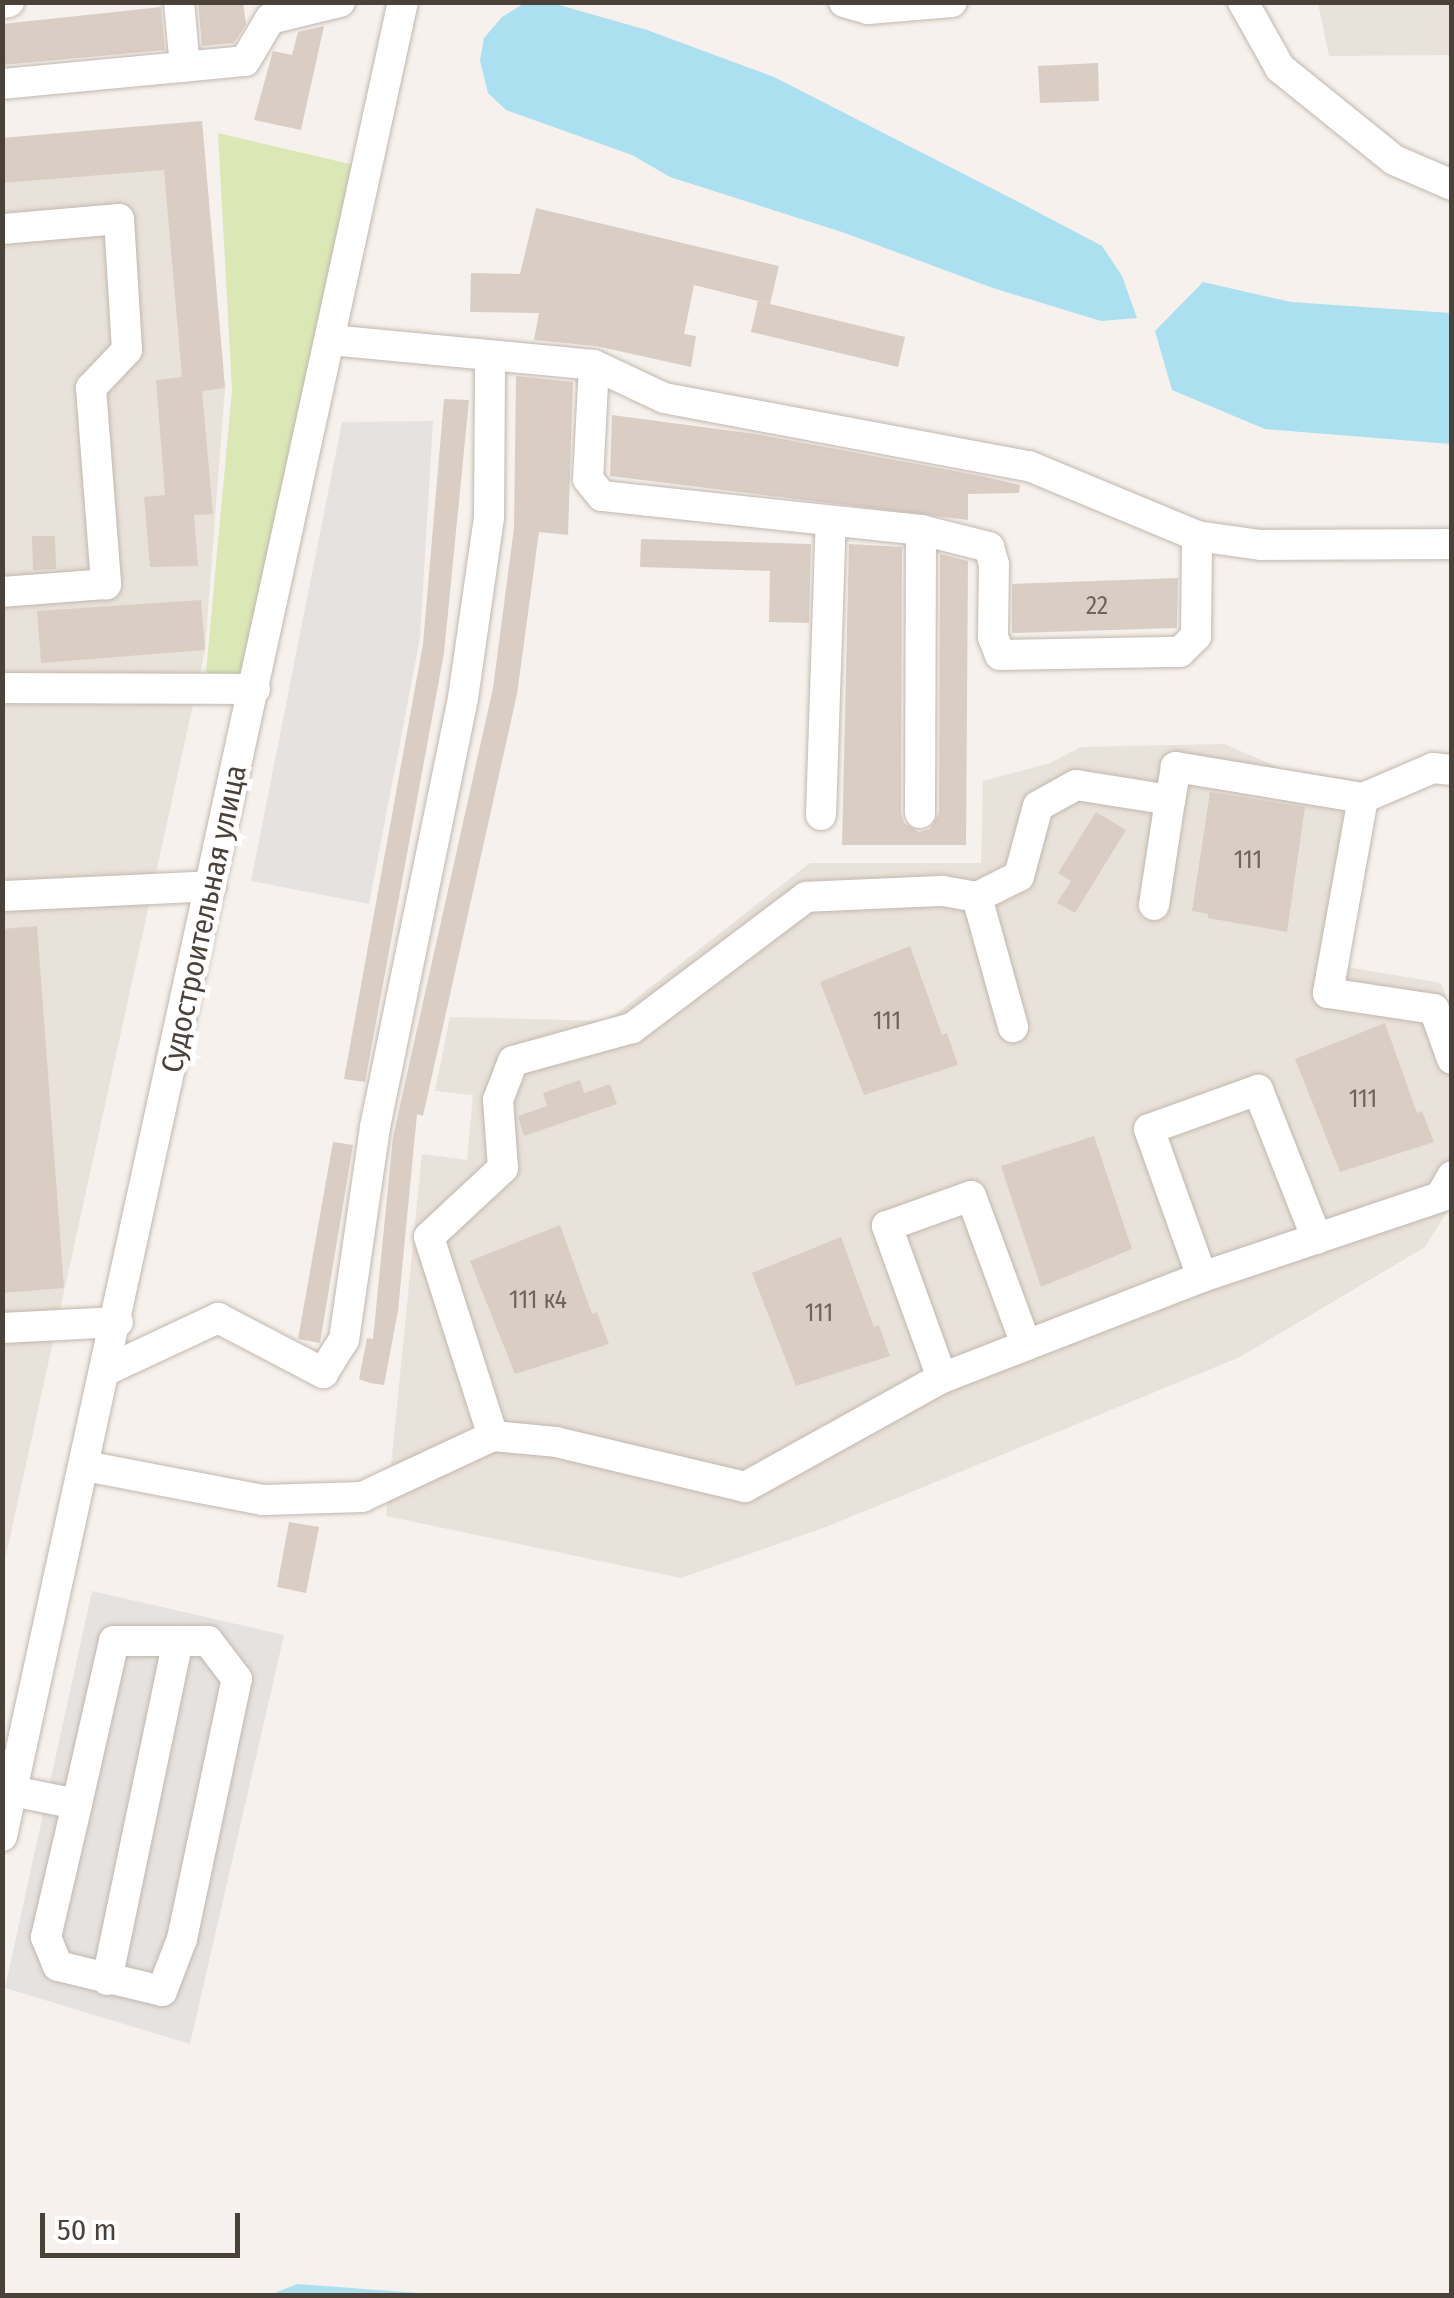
<!DOCTYPE html>
<html>
<head>
<meta charset="utf-8">
<style>
  body { margin:0 }
  #map { position:relative; width:1454px; height:2298px; overflow:hidden; background:#f6f1ec; font-family:"Fira Sans Condensed",sans-serif }
  div>[style] { position:absolute }
  [style*='--x'] { left:calc(var(--x)*1px); top:calc(var(--y)*1px); width:calc(var(--w)*1px); rotate:calc(var(--a)*1deg) }
  .residential>* { inset:0; background:#e9e2da }
  .green>* { inset:0; background:#dbe8b6 }
  .parking>* { inset:0; background:#e5e2e0 }
  .water>* { inset:0; background:#abe0f0 }
  .building>* { inset:0; background:#dacec4 }
  .roads { filter:drop-shadow(0 0 2px #c1b7ae) drop-shadow(0 0 2px #c1b7ae) }
  .minor>* { height:30px; margin:-15px; padding:0 15px; transform-origin:15px; border-radius:15px; background:#fff }
  span { translate:-50% -50%; white-space:nowrap; text-align:center; line-height:1.15; -webkit-text-stroke:10px #fff; paint-order:stroke }
  .number-label { font-size:25px; color:#6e645c }
  .number-label span { -webkit-text-stroke-width:0 }
  .street-label { font-size:30px; color:#4a4139 }
  .frame { position:absolute; inset:0; border:5px solid #4a4139; pointer-events:none }
  .scale { position:absolute; left:40px; top:2213px; width:200px; height:45px; box-sizing:border-box; border:5px solid #4a4139; border-top:0; padding-left:12px; font-size:30px; line-height:35px; white-space:nowrap; color:#4a4139; -webkit-text-stroke:8px #fff; paint-order:stroke }
</style>
</head>
<body>
<div id="map">
  <div class="residential">
    <div style="clip-path:polygon(1318px 3px,1451px 3px,1451px 55px,1329px 56px)"></div>
    <div style="clip-path:polygon(202px 121px,225px 388px,205px 650px,3px 1569px,3px 138px)"></div>
    <div style="clip-path:polygon(1224px 744px,1280px 768px,1381px 784px,1347px 967px,1441px 983px,1451px 1012px,1451px 1205px,1425px 1247px,1240px 1357px,826px 1527px,681px 1578px,386px 1516px,422px 1154px,467px 1160px,473px 1095px,435px 1091px,450px 1017px,607px 1021px,810px 863px,981px 863px,983px 781px,1050px 763px,1081px 747px)"></div>
  </div>
  <div class="green">
    <div style="clip-path:polygon(218px 133px,354px 165px,249px 677px,206px 673px,232px 390px)"></div>
  </div>
  <div class="parking">
    <div style="clip-path:polygon(433px 421px,420px 638px,369px 904px,251px 881px,342px 422px)"></div>
    <div style="clip-path:polygon(92px 1591px,284px 1635px,190px 2044px,5px 1988px)"></div>
  </div>
  <div class="water">
    <div style="clip-path:polygon(525px 3px,552px 3px,647px 30px,774px 77px,1030px 208px,1102px 246px,1122px 276px,1137px 318px,1101px 321px,993px 288px,842px 232px,670px 177px,632px 155px,506px 110px,488px 93px,480px 61px,484px 38px,502px 17px)"></div>
    <div style="clip-path:polygon(1203px 282px,1291px 302px,1451px 313px,1451px 444px,1265px 429px,1172px 390px,1155px 331px)"></div>
    <div style="clip-path:polygon(297px 2284px,445px 2295px,270px 2295px)"></div>
  </div>
  <div class="building">
    <div style="clip-path:polygon(198px 2px,243px 2px,246px 24px,234px 43px,202px 46px)"></div>
    <div style="clip-path:polygon(161px 7px,165px 50px,2px 65px,2px 24px)"></div>
    <div style="clip-path:polygon(324px 26px,301px 130px,254px 120px,273px 51px,292px 55px,298px 32px)"></div>
    <div style="clip-path:polygon(1098px 63px,1099px 101px,1040px 103px,1038px 66px)"></div>
    <div style="clip-path:polygon(202px 121px,225px 388px,202px 391px,213px 514px,194px 515px,198px 566px,150px 567px,144px 497px,165px 495px,156px 380px,182px 377px,164px 170px,2px 183px,2px 138px)"></div>
    <div style="clip-path:polygon(536px 208px,779px 266px,770px 304px,694px 285px,684px 334px,696px 336px,691px 367px,596px 346px,534px 340px,539px 313px,470px 312px,471px 273px,520px 274px)"></div>
    <div style="clip-path:polygon(758px 301px,905px 337px,898px 367px,751px 332px)"></div>
    <div style="clip-path:polygon(516px 376px,573px 382px,568px 535px,539px 532px,517px 694px,423px 1116px,417px 1114px,398px 1311px,384px 1385px,370px 1383px,359px 1379px,367px 1338px,373px 1339px,393px 1137px,493px 688px,514px 528px)"></div>
    <div style="clip-path:polygon(444px 399px,469px 400px,444px 653px,365px 1082px,344px 1079px,423px 644px)"></div>
    <div style="clip-path:polygon(612px 415px,755px 434px,981px 476px,1020px 485px,1019px 493px,968px 494px,968px 520px,610px 476px)"></div>
    <div style="clip-path:polygon(32px 536px,55px 536px,56px 569px,33px 570px)"></div>
    <div style="clip-path:polygon(641px 539px,811px 544px,809px 623px,769px 622px,770px 571px,640px 567px)"></div>
    <div style="clip-path:polygon(849px 544px,902px 547px,901px 813px,904px 823px,919px 832px,930px 829px,939px 813px,940px 554px,968px 561px,966px 845px,842px 845px)"></div>
    <div style="clip-path:polygon(1178px 578px,1177px 628px,1012px 633px,1012px 584px)"></div>
    <div style="clip-path:polygon(201px 600px,205px 650px,41px 663px,37px 611px)"></div>
    <div style="clip-path:polygon(1210px 792px,1305px 807px,1287px 932px,1208px 918px,1208px 914px,1192px 911px)"></div>
    <div style="clip-path:polygon(1096px 812px,1126px 830px,1075px 913px,1057px 903px,1071px 881px,1058px 873px)"></div>
    <div style="clip-path:polygon(37px 926px,64px 1288px,2px 1293px,2px 929px)"></div>
    <div style="clip-path:polygon(910px 946px,942px 1035px,947px 1033px,958px 1065px,864px 1095px,820px 982px)"></div>
    <div style="clip-path:polygon(1385px 1023px,1417px 1113px,1422px 1111px,1434px 1142px,1340px 1172px,1295px 1059px)"></div>
    <div style="clip-path:polygon(580px 1080px,584px 1093px,610px 1084px,617px 1104px,524px 1136px,518px 1116px,547px 1106px,543px 1093px)"></div>
    <div style="clip-path:polygon(1094px 1136px,1132px 1249px,1041px 1287px,1001px 1166px)"></div>
    <div style="clip-path:polygon(333px 1142px,353px 1145px,320px 1343px,298px 1339px)"></div>
    <div style="clip-path:polygon(560px 1225px,592px 1314px,597px 1312px,609px 1344px,515px 1374px,470px 1261px)"></div>
    <div style="clip-path:polygon(841px 1237px,874px 1327px,879px 1325px,890px 1356px,796px 1386px,752px 1273px)"></div>
    <div style="clip-path:polygon(289px 1522px,319px 1527px,306px 1593px,277px 1587px)"></div>
  </div>
  <div class="roads">
    <div class="minor">
      <div style="--x:179;--y:2;--w:65;--a:84.7"></div>
      <div style="--x:844;--y:2;--w:25;--a:16"></div>
      <div style="--x:868;--y:9;--w:84;--a:-4.8"></div>
      <div style="--x:1243;--y:2;--w:76;--a:60.7"></div>
      <div style="--x:1280;--y:68;--w:146;--a:38.9"></div>
      <div style="--x:1394;--y:160;--w:63;--a:23.3"></div>
      <div style="--x:2;--y:3;--w:7;--a:-8"></div>
      <div style="--x:2;--y:84;--w:244;--a:-5.4"></div>
      <div style="--x:245;--y:61;--w:49;--a:-59.2"></div>
      <div style="--x:270;--y:19;--w:72;--a:-13.7"></div>
      <div style="--x:2;--y:229;--w:117;--a:-4.9"></div>
      <div style="--x:119;--y:219;--w:131;--a:86.5"></div>
      <div style="--x:127;--y:350;--w:52;--a:133.5"></div>
      <div style="--x:91;--y:388;--w:197;--a:85.6"></div>
      <div style="--x:106;--y:584;--w:104;--a:175.6"></div>
      <div style="--x:330;--y:340;--w:265;--a:5.4"></div>
      <div style="--x:594;--y:365;--w:77;--a:25.2"></div>
      <div style="--x:664;--y:398;--w:371;--a:10.6"></div>
      <div style="--x:1029;--y:466;--w:182;--a:22.6"></div>
      <div style="--x:1197;--y:536;--w:64;--a:8.1"></div>
      <div style="--x:1260;--y:545;--w:192;--a:-0.3"></div>
      <div style="--x:594;--y:365;--w:114;--a:93"></div>
      <div style="--x:588;--y:479;--w:22;--a:51"></div>
      <div style="--x:602;--y:496;--w:321;--a:6.1"></div>
      <div style="--x:921;--y:530;--w:283;--a:90.2"></div>
      <div style="--x:921;--y:530;--w:70;--a:14"></div>
      <div style="--x:989;--y:547;--w:18;--a:74"></div>
      <div style="--x:994;--y:564;--w:73;--a:90.8"></div>
      <div style="--x:993;--y:637;--w:19;--a:69"></div>
      <div style="--x:1000;--y:655;--w:180;--a:-1"></div>
      <div style="--x:1180;--y:652;--w:23;--a:-45"></div>
      <div style="--x:1196;--y:636;--w:100;--a:-89.4"></div>
      <div style="--x:2;--y:688;--w:253;--a:0.2"></div>
      <div style="--x:1452;--y:770;--w:19;--a:-174"></div>
      <div style="--x:1433;--y:768;--w:76;--a:156.8"></div>
      <div style="--x:1363;--y:798;--w:190;--a:-170.6"></div>
      <div style="--x:1176;--y:767;--w:34;--a:100"></div>
      <div style="--x:1170;--y:800;--w:95;--a:-170.9"></div>
      <div style="--x:1076;--y:785;--w:43;--a:151.1"></div>
      <div style="--x:1038;--y:806;--w:73;--a:105.2"></div>
      <div style="--x:1019;--y:876;--w:47;--a:153.4"></div>
      <div style="--x:977;--y:897;--w:36;--a:-170"></div>
      <div style="--x:942;--y:891;--w:136;--a:177.5"></div>
      <div style="--x:806;--y:897;--w:218;--a:143"></div>
      <div style="--x:632;--y:1028;--w:123;--a:164.5"></div>
      <div style="--x:513;--y:1061;--w:42;--a:111"></div>
      <div style="--x:498;--y:1100;--w:68;--a:85.8"></div>
      <div style="--x:503;--y:1168;--w:101;--a:137"></div>
      <div style="--x:429;--y:1237;--w:209;--a:72.2"></div>
      <div style="--x:493;--y:1436;--w:63;--a:5.4"></div>
      <div style="--x:556;--y:1442;--w:194;--a:13.4"></div>
      <div style="--x:745;--y:1487;--w:225;--a:-29"></div>
      <div style="--x:942;--y:1378;--w:279;--a:-21.2"></div>
      <div style="--x:1202;--y:1277;--w:251;--a:-18.6"></div>
      <div style="--x:1440;--y:1197;--w:24;--a:-60"></div>
      <div style="--x:1363;--y:798;--w:198;--a:100.2"></div>
      <div style="--x:1328;--y:993;--w:107;--a:8.6"></div>
      <div style="--x:1434;--y:1009;--w:53;--a:70.2"></div>
      <div style="--x:821;--y:815;--w:294;--a:-88.1"></div>
      <div style="--x:2;--y:896;--w:209;--a:-2.7"></div>
      <div style="--x:977;--y:897;--w:135;--a:74.5"></div>
      <div style="--x:1154;--y:905;--w:106;--a:-81.3"></div>
      <div style="--x:1202;--y:1277;--w:157;--a:-109.7"></div>
      <div style="--x:1149;--y:1129;--w:116;--a:-19.7"></div>
      <div style="--x:1258;--y:1090;--w:160;--a:68.4"></div>
      <div style="--x:2;--y:1328;--w:116;--a:-3"></div>
      <div style="--x:107;--y:1370;--w:123;--a:-25.1"></div>
      <div style="--x:218;--y:1318;--w:119;--a:27.6"></div>
      <div style="--x:323;--y:1373;--w:39;--a:-58"></div>
      <div style="--x:344;--y:1340;--w:215;--a:-81.7"></div>
      <div style="--x:375;--y:1127;--w:438;--a:-78.4"></div>
      <div style="--x:463;--y:698;--w:183;--a:-81.8"></div>
      <div style="--x:489;--y:517;--w:161;--a:-89.6"></div>
      <div style="--x:942;--y:1378;--w:162;--a:-109.9"></div>
      <div style="--x:887;--y:1226;--w:89;--a:-19.7"></div>
      <div style="--x:971;--y:1196;--w:159;--a:69.7"></div>
      <div style="--x:85;--y:1466;--w:181;--a:10.8"></div>
      <div style="--x:263;--y:1500;--w:99;--a:-1.7"></div>
      <div style="--x:362;--y:1497;--w:145;--a:-25"></div>
      <div style="--x:12;--y:1791;--w:66;--a:11.3"></div>
      <div style="--x:77;--y:1804;--w:137;--a:103.1"></div>
      <div style="--x:46;--y:1937;--w:31;--a:68"></div>
      <div style="--x:58;--y:1966;--w:107;--a:13.5"></div>
      <div style="--x:162;--y:1991;--w:56;--a:-69"></div>
      <div style="--x:182;--y:1939;--w:266;--a:-78.1"></div>
      <div style="--x:237;--y:1679;--w:48;--a:-127.3"></div>
      <div style="--x:208;--y:1641;--w:94;--a:180"></div>
      <div style="--x:114;--y:1641;--w:167;--a:102.8"></div>
      <div style="--x:2;--y:1836;--w:1877;--a:-77.67"></div>
      <div style="--x:107;--y:1980;--w:346;--a:-78.2"></div>
    </div>
  </div>
  <div class="number-label">
    <span style="left:1097px;top:606px">22</span>
    <span style="left:1248px;top:860px">111</span>
    <span style="left:887px;top:1021px">111</span>
    <span style="left:1363px;top:1099px">111</span>
    <span style="left:538px;top:1300px">111 к4</span>
    <span style="left:819px;top:1313px">111</span>
  </div>
  <div class="street-label">
    <span style="left:204px;top:919px;rotate:-78deg">Судостроительная улица</span>
  </div>
  <div class="frame"></div>
  <div class="scale">50 m</div>
</div>
</body>
</html>
